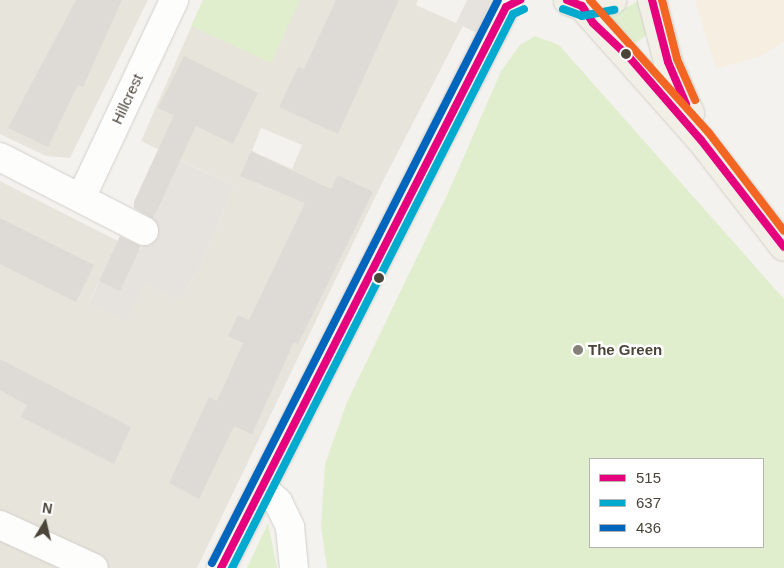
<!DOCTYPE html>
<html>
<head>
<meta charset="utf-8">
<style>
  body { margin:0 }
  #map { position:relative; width:784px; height:568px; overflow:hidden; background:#f4f2ee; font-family:Arial,sans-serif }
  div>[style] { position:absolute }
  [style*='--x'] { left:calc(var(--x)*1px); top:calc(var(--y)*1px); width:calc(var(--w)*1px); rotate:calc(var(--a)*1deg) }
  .residential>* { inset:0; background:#e7e4dc }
  .commercial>* { inset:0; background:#f6eee1 }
  .industrial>* { inset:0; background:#e6e2de }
  .green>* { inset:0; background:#e0eece }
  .parking>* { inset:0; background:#e6e3df }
  .building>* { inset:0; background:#dedbd6 }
  .roads { filter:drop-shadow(0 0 1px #d2d0cb) drop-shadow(0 0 1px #d2d0cb) }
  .street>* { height:28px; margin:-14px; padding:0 14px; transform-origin:14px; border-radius:14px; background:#fdfdfc }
  .secondary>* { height:28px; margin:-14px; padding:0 14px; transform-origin:14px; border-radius:14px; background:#f7f6f1 }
  .primary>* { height:28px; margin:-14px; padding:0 14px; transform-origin:14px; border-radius:14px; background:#f2efe6 }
  .bus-1>* { height:8px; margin:-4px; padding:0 4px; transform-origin:4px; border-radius:4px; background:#e5007d }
  .bus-2>* { height:8px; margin:-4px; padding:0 4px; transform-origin:4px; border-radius:4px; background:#00a9ce }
  .bus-3>* { height:8px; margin:-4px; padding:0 4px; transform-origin:4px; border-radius:4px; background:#0065bd }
  .bus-4>* { height:8px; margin:-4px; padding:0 4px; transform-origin:4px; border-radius:4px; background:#f26522 }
  .dots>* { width:14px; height:14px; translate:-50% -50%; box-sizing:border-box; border:2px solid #fff; border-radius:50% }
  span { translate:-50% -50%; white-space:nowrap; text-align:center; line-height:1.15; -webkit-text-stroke:5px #fff; paint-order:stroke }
  .street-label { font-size:15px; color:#4b4439 }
  .poi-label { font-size:15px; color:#4b4439; font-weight:700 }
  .left { translate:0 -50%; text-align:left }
  .legend { position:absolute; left:589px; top:458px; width:175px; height:90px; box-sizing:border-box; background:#fff; border:1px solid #b7b4b0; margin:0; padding:6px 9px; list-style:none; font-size:15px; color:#4b4439 }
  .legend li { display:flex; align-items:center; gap:10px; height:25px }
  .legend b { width:25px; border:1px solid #b7b4b0 }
  .north { position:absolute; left:20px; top:498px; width:50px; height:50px; -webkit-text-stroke:4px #fff; paint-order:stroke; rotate:9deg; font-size:14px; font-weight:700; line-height:20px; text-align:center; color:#4b4439 }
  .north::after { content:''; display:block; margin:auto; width:18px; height:22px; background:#4b4439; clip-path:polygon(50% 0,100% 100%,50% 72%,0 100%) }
</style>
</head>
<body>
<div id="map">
  <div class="residential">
    <div style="clip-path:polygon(0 0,148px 0,70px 158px,46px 156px,0 134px)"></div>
    <div style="clip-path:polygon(evenodd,203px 0,418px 0,416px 5px,463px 26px,382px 183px,197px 568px,0 568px,0 181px,118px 241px,89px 302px,145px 282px,180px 300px,200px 267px,234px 186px,141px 141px,203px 0,261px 128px,302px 145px,292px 169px,252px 151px,261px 128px)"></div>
  </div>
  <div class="commercial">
    <div style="clip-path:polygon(695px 0,784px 0,784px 42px,761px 56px,716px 69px)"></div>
  </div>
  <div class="industrial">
    <div style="clip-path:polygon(158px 150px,234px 186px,200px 267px,180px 300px,145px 283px,126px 320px,89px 303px,118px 241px,140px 250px,156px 213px,134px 202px)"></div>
  </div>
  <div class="green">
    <div style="clip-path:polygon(203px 0,300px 0,271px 63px,191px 26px)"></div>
    <div style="clip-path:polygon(638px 1px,649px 33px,636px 43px,608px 18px)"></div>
    <div style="clip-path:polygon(evenodd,535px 36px,559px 45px,784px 299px,784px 568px,327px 568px,321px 526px,325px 464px,347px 402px,448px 193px,501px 71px,520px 45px,535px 36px,590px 459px,763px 459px,763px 547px,590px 547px,590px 459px)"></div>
    <div style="clip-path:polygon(268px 523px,277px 568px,247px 568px)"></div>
  </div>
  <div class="parking">
    <div style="clip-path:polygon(467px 0,491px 0,477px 33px,456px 23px)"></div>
  </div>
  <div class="building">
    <div style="clip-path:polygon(76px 0,122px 0,83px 87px,78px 85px,48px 147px,8px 128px)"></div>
    <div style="clip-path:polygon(336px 0,399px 0,338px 134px,279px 107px,298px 67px,304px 69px)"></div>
    <div style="clip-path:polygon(184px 56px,258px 93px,233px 144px,196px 126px,153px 219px,134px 208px,134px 202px,174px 115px,158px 108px)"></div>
    <div style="clip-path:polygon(251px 151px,331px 189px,338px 175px,373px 192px,298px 344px,294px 342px,252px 434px,234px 426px,199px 499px,169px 483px,209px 397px,217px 401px,243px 343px,228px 336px,238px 315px,249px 320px,305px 203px,240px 176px)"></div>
    <div style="clip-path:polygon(0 218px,94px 265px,76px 302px,0 264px)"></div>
    <div style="clip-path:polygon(120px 236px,141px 246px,120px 291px,99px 281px)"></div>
    <div style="clip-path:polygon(0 359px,131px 427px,114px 464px,21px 417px,27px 405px,0 390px)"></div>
  </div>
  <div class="roads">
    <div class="street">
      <div style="--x:0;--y:157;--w:162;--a:27.2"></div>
      <div style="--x:81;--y:198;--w:219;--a:-64.8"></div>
      <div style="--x:262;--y:488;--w:21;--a:41"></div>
      <div style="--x:278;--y:502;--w:28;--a:64"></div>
      <div style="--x:290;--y:527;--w:41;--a:84.4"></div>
      <div style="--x:0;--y:525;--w:103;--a:24.6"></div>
    </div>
    <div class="secondary">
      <div style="--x:221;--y:568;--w:637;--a:-63.11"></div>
    </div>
    <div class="primary">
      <div style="--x:652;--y:0;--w:64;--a:75.5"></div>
      <div style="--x:668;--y:62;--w:56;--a:66.7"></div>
      <div style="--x:568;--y:1;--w:15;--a:20"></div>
      <div style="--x:582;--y:6;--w:31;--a:-11"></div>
      <div style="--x:582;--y:6;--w:179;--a:48.4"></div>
      <div style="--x:701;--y:140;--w:135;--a:52.2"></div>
    </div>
  </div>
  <div class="bus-1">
    <div style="--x:567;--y:0;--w:16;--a:22"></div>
    <div style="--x:582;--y:6;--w:20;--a:57"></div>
    <div style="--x:593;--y:23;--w:50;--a:43.4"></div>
    <div style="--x:629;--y:57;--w:110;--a:49.1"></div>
    <div style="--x:701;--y:140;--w:135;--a:52.2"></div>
    <div style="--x:652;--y:0;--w:64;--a:75.5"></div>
    <div style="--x:668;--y:62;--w:46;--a:66.8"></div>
    <div style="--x:221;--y:568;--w:629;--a:-63.07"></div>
    <div style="--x:506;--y:7;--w:16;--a:-27"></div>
  </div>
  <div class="bus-2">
    <div style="--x:563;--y:9;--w:20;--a:20"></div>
    <div style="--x:582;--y:16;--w:33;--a:-11"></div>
    <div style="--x:232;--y:568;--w:621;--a:-63.1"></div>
    <div style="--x:513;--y:14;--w:12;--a:-24"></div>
  </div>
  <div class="bus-3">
    <div style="--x:212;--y:563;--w:631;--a:-63.07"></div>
  </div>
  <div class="bus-4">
    <div style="--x:590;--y:0;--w:178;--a:48.2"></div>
    <div style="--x:709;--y:133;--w:123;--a:52.6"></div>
    <div style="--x:662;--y:0;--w:61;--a:75.7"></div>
    <div style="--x:677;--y:59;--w:45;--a:66.3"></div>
  </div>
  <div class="dots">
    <div style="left:626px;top:54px;background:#4b4439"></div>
    <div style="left:379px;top:278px;background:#4b4439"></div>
    <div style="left:578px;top:350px;background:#868178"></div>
  </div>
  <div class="street-label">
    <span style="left:127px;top:99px;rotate:-65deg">Hillcrest</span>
  </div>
  <div class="poi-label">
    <span class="left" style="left:588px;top:350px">The Green</span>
  </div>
  <ul class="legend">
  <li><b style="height:6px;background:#e5007d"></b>515</li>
  <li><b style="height:6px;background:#00a9ce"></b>637</li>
  <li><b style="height:6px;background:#0065bd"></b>436</li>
  </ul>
  <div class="north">N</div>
</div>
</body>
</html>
